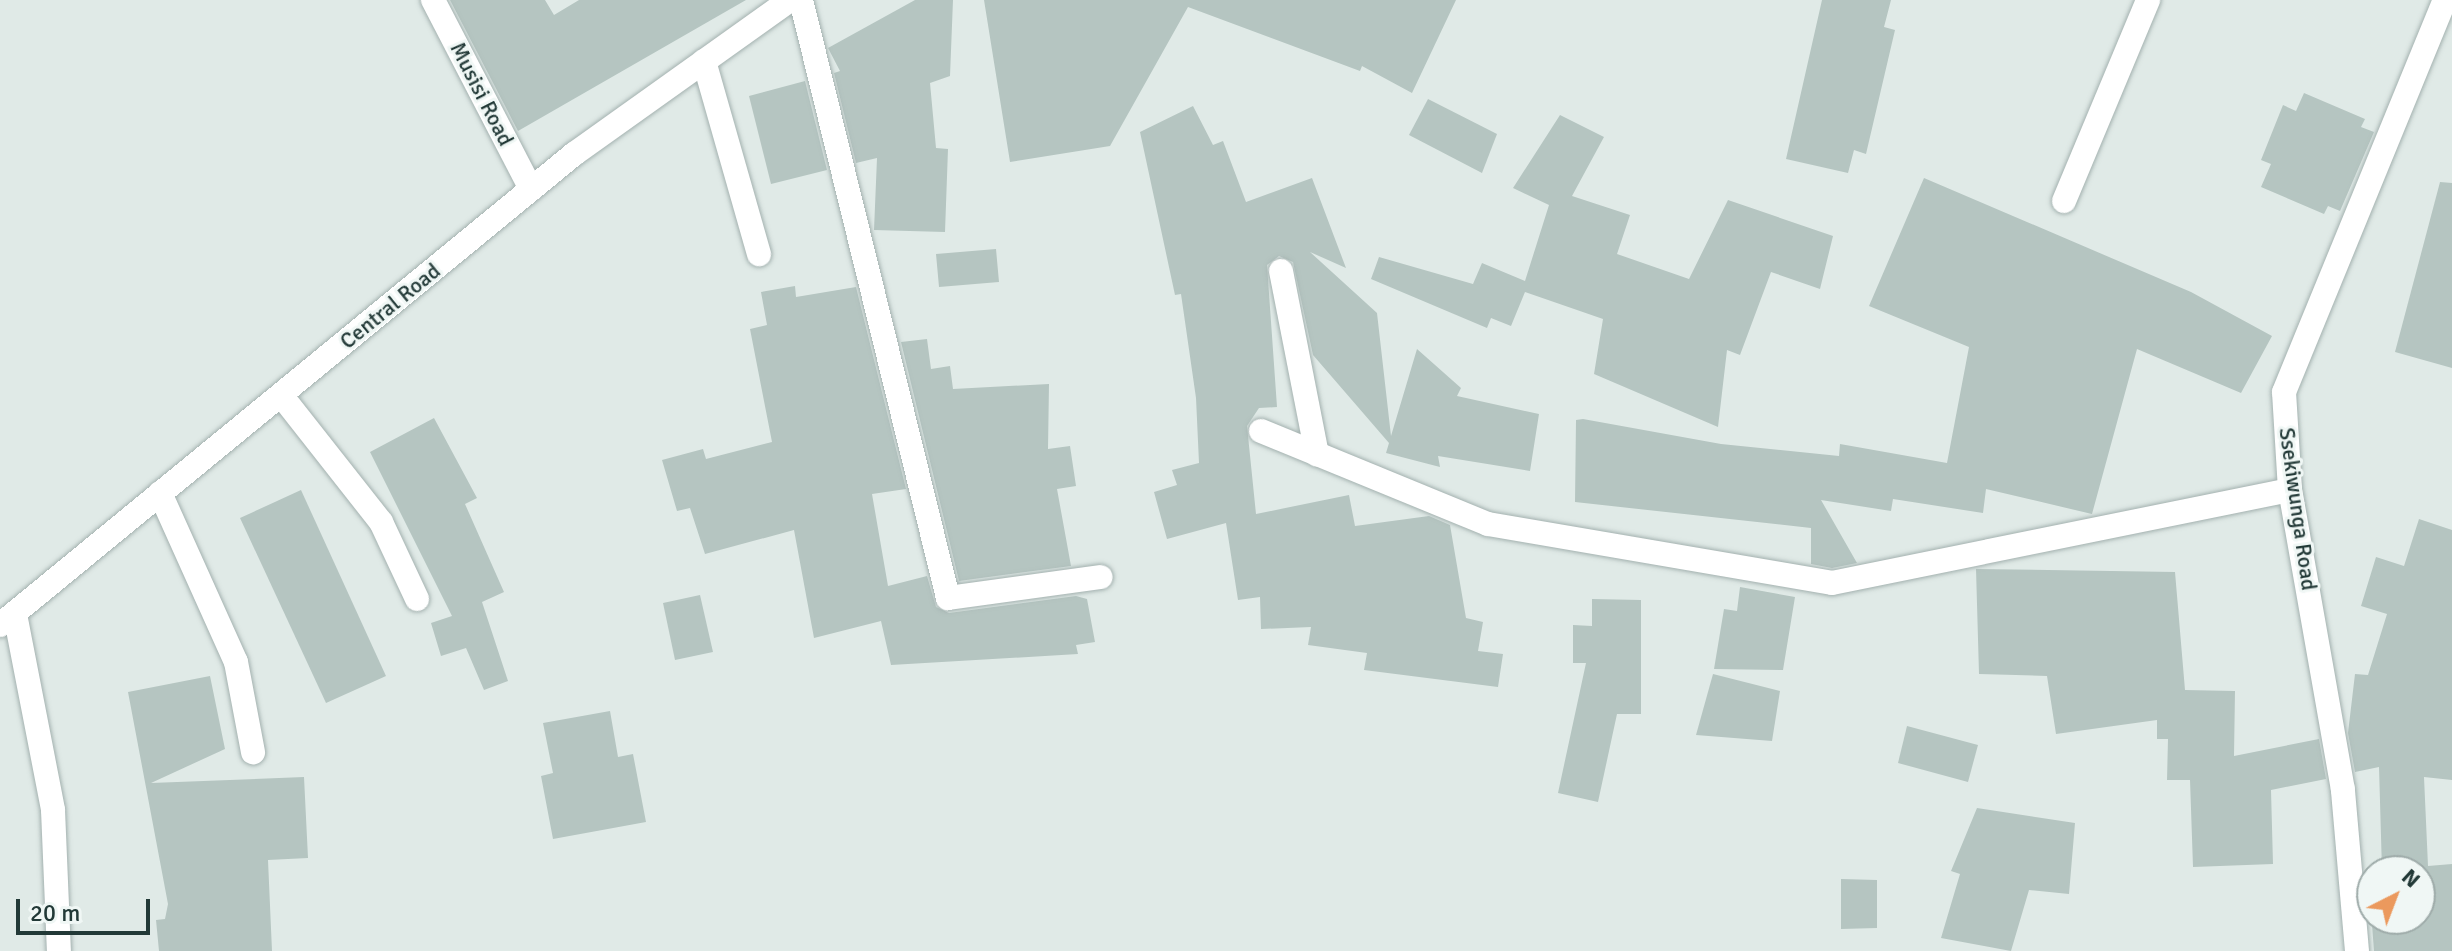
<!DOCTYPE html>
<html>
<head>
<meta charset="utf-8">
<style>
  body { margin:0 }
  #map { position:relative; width:2452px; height:951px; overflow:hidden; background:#e0eae7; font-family:Signika,sans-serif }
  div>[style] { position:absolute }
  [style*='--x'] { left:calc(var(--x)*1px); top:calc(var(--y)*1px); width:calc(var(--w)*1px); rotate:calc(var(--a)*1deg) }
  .building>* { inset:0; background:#b5c5c1 }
  .roads { filter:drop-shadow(0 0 2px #a3b1af) drop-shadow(0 0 2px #a3b1af) }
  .minor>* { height:24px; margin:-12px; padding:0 12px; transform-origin:12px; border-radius:12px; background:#fff }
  span { translate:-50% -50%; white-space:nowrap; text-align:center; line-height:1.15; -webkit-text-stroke:6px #f0f7f5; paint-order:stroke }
  .street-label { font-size:22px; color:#223937 }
  .north { position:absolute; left:2356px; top:855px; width:80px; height:80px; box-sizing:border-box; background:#f0f7f5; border:2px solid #9eaba9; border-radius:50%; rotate:42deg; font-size:22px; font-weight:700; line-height:32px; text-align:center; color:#223937 }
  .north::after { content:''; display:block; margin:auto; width:28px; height:36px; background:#eb995d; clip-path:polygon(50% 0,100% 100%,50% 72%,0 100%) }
  .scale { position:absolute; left:16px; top:899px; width:134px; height:36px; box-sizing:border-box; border:4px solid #223937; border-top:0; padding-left:10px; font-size:24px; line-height:28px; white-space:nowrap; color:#223937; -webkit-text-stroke:6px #f0f7f5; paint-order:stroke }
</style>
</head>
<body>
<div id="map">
  <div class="building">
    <div style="clip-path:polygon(450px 0,545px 0,554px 15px,579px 0,746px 0,518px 131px)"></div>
    <div style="clip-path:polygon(915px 0,953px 0,950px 76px,930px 83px,936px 148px,948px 149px,945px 232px,874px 230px,877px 158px,856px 163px,834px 73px,840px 71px,828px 48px)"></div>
    <div style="clip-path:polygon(984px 0,1456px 0,1412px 93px,1362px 66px,1360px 71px,1188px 7px,1110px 146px,1010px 162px)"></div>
    <div style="clip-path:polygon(1822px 0,1891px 0,1884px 27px,1895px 30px,1866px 154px,1854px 150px,1848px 173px,1786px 159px)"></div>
    <div style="clip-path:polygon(805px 81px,827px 170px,771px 184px,749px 96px)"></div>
    <div style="clip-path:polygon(2304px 93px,2365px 119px,2361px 127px,2374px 132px,2340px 211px,2328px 206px,2324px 214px,2261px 187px,2271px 164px,2261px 160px,2283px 105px,2296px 111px)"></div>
    <div style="clip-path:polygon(1428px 99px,1497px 134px,1482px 173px,1409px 135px)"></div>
    <div style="clip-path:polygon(1193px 106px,1213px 145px,1223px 141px,1246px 202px,1312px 178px,1346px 268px,1310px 252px,1377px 313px,1391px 436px,1417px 349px,1461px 388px,1457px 396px,1539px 414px,1530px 471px,1438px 456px,1440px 467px,1386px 453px,1389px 443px,1313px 355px,1293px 262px,1279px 256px,1267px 265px,1277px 407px,1259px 408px,1247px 426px,1256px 514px,1349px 495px,1355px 526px,1429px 516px,1450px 525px,1466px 618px,1483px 622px,1478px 651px,1503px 654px,1498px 687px,1364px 670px,1367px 653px,1308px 645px,1311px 627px,1261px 629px,1260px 597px,1238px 600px,1226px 523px,1167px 539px,1154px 492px,1177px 485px,1172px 470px,1199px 463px,1196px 398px,1181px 294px,1175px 295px,1140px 132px)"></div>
    <div style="clip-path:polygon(1560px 115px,1604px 137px,1572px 196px,1630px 215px,1617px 254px,1689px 279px,1728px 200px,1833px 236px,1820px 289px,1771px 272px,1740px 355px,1727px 350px,1718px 427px,1594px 374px,1603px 319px,1525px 292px,1511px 326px,1491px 318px,1487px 328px,1371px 279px,1379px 257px,1473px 284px,1482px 263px,1525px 281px,1549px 205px,1513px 188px)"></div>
    <div style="clip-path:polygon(1924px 178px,2191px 292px,2272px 336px,2241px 393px,2137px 349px,2092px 514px,1986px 489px,1983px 513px,1893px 499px,1891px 511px,1821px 500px,1857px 563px,1832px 568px,1811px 564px,1811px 528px,1575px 502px,1576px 420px,1583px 419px,1721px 444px,1839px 456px,1840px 444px,1947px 463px,1969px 347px,1869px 306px)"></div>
    <div style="clip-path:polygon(2440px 182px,2452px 183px,2452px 368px,2395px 352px)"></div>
    <div style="clip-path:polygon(996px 249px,999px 282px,939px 287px,936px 254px)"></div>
    <div style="clip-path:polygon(795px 286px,796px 297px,856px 287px,906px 489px,872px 494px,888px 586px,927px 576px,936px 607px,949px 613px,1076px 596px,1087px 599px,1095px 642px,1076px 645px,1078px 654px,891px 665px,881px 621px,814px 638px,794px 530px,705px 554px,690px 508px,677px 511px,662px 460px,703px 449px,706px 459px,772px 442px,750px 329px,767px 325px,761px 292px)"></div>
    <div style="clip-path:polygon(927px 339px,931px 369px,950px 366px,953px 389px,1049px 384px,1048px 449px,1070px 446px,1076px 486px,1057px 489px,1071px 566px,959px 581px,901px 342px)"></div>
    <div style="clip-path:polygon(434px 418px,477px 498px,465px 504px,504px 592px,482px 602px,508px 681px,484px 690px,466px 648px,441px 656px,431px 623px,452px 616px,370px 452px)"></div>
    <div style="clip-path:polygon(301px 490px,386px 676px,326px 703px,240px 518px)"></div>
    <div style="clip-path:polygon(2419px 519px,2452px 530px,2452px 780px,2424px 777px,2428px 866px,2452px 864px,2452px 951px,2374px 951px,2368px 872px,2372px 919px,2420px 919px,2420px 871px,2382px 871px,2379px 767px,2355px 772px,2348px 733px,2355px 674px,2368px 675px,2387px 614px,2361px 606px,2376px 557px,2404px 566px)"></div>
    <div style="clip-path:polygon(1976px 569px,2175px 572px,2185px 690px,2235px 691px,2234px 756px,2319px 739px,2326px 779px,2271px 790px,2273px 864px,2193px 867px,2190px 780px,2167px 780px,2168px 739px,2157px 739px,2157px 720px,2056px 734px,2047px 676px,1979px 674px)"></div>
    <div style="clip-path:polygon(1740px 587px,1795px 597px,1783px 670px,1714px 669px,1724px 609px,1737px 611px)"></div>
    <div style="clip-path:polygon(700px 595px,713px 652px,675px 660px,663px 603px)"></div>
    <div style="clip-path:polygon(1592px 599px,1641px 600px,1641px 714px,1617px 714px,1598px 802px,1558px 793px,1586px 663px,1573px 663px,1573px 625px,1592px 626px)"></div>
    <div style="clip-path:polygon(1713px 674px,1780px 691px,1772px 741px,1696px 735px)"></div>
    <div style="clip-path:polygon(210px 676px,225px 749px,151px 783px,304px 777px,308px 858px,268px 860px,272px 951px,159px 951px,156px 920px,165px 919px,168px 904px,128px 692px)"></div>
    <div style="clip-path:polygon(610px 711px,618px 757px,633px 754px,646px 822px,553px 839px,541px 776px,553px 773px,543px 723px)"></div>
    <div style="clip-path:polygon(1907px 726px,1978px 745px,1968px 782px,1898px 763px)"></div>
    <div style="clip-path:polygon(1977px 808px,2075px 823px,2069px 894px,2029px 890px,2011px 951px,1941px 938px,1960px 874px,1951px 871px)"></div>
    <div style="clip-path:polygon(1841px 879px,1877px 880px,1877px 928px,1841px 929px)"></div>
  </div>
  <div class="roads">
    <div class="minor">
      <div style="--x:433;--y:0;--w:213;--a:62.6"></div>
      <div style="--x:801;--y:0;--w:616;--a:76.19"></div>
      <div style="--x:948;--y:598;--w:154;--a:-7.8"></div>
      <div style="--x:704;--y:61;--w:201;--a:74.1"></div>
      <div style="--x:2064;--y:201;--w:218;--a:-67.3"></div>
      <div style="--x:1281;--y:271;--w:187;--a:78.9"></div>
      <div style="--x:281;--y:395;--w:162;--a:51.8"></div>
      <div style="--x:381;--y:522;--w:85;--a:64.9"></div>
      <div style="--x:1261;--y:431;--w:245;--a:22.3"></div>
      <div style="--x:1488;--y:524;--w:349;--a:9.7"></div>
      <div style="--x:1832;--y:583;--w:467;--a:-11.5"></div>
      <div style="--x:160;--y:493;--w:185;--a:65.8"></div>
      <div style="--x:236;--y:662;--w:92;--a:79.3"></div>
      <div style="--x:15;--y:614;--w:200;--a:79"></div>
      <div style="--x:53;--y:810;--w:141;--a:87.6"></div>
      <div style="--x:0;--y:625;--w:743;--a:-39.37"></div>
      <div style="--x:574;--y:154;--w:265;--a:-35.5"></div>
      <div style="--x:2357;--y:951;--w:162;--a:-95"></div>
      <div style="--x:2343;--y:790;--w:305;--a:-100"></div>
      <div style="--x:2290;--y:490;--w:98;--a:-93.5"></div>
      <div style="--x:2284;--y:392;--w:424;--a:-67.7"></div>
    </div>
  </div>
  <div class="street-label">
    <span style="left:482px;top:94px;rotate:63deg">Musisi Road</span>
    <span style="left:390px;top:306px;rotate:-39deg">Central Road</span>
    <span style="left:2298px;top:509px;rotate:82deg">Ssekiwunga Road</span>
  </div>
  <div class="north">N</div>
  <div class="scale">20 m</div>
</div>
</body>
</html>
